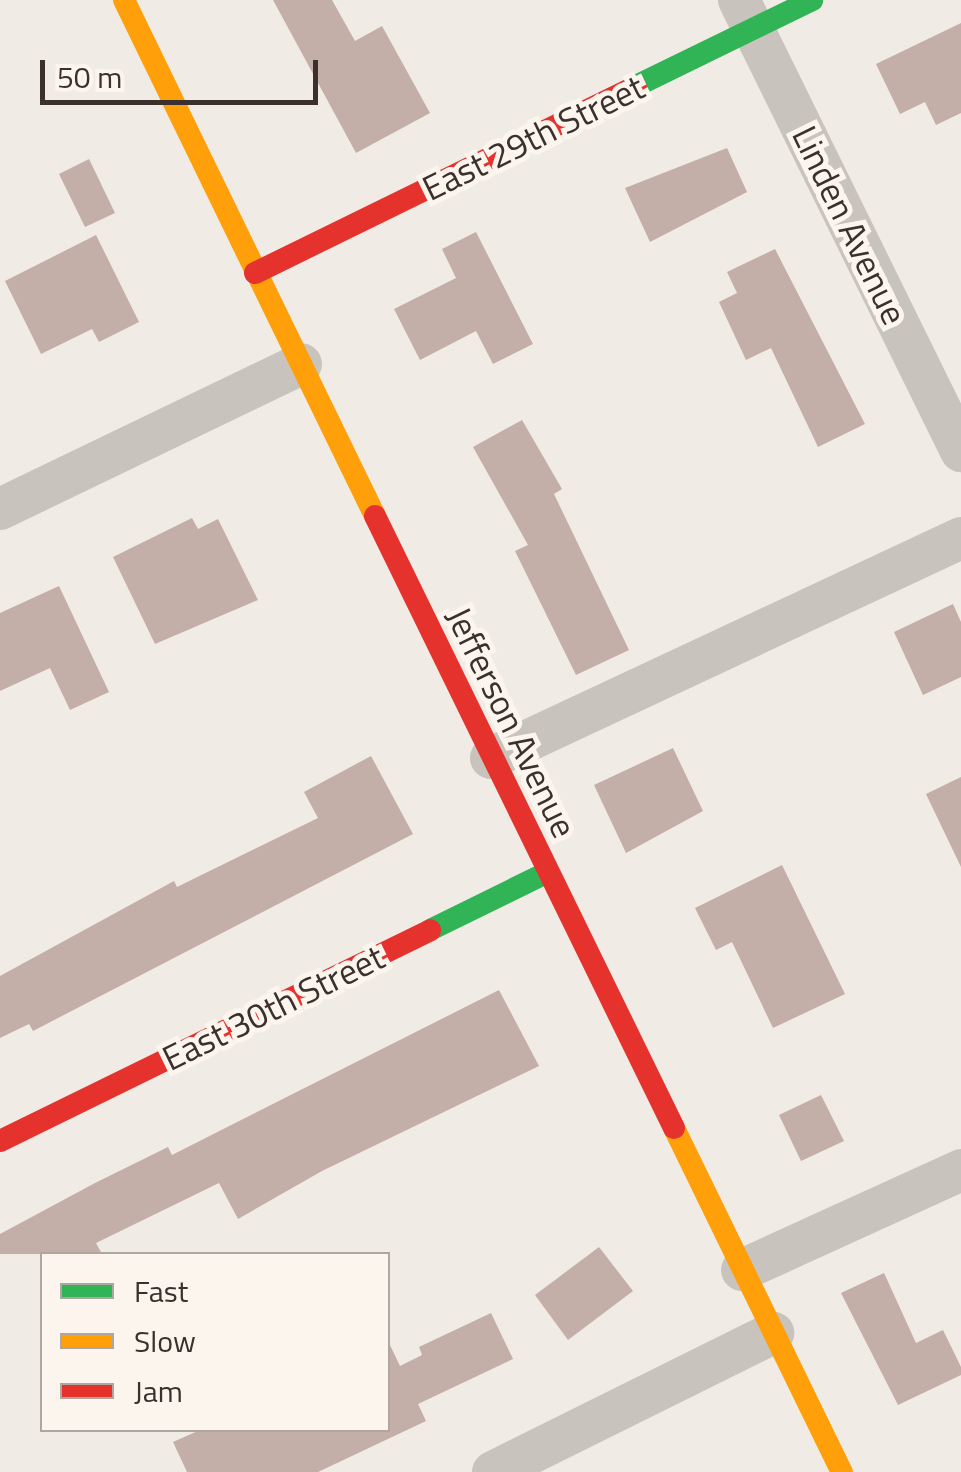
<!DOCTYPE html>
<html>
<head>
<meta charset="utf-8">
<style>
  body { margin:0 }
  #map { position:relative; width:961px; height:1472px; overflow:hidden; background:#f0ebe5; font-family:"Titillium Web",sans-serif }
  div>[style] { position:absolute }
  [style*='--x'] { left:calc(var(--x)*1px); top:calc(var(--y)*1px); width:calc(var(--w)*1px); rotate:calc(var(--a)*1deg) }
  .building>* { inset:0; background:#c3afa7 }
  .street>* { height:42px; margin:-21px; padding:0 21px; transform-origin:21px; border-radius:21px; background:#c9c3be }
  .fast>* { height:22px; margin:-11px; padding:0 11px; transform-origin:11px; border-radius:11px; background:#30b455 }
  .slow>* { height:22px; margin:-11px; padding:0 11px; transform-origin:11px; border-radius:11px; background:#ff9f0a }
  .jam>* { height:22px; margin:-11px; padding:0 11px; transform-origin:11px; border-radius:11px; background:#e5322d }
  span { translate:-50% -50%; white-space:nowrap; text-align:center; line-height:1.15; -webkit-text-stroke:10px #fbf5ee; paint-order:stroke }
  .street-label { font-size:35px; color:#3b302b }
  .legend { position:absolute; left:40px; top:1252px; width:350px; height:180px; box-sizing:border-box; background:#fbf5ee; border:2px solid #aea6a0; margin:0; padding:12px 18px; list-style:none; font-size:30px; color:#3b302b }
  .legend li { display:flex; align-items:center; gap:20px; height:50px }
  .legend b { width:50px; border:2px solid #aea6a0 }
  .scale { position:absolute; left:40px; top:60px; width:278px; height:45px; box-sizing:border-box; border:5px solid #3b302b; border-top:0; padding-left:12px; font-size:30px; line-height:35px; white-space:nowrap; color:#3b302b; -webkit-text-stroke:8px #fbf5ee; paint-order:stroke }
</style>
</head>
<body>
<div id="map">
  <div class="building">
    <div style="clip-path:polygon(273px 0,332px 0,355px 41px,382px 26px,430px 113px,356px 153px)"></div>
    <div style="clip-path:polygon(961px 23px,961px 113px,936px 125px,925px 102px,900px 114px,876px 64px)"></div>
    <div style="clip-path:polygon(727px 148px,747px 192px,650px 242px,625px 188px)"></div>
    <div style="clip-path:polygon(89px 159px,115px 213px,85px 227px,59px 174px)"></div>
    <div style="clip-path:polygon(476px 232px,533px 344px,493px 364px,476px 331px,420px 360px,394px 309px,456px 278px,442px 249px)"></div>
    <div style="clip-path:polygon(96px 235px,139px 322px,99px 342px,92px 329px,41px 354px,5px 281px)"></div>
    <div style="clip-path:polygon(775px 249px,865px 424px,818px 447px,771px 348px,746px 360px,719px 302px,737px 293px,727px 272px)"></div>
    <div style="clip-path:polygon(522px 420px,562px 489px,554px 494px,629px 650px,576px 675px,515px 551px,528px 545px,473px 447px)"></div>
    <div style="clip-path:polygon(192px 518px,198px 529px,218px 519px,258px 600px,155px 644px,113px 557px)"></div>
    <div style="clip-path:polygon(59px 586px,109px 692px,70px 710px,50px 668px,0 691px,0 613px)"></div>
    <div style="clip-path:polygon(953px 604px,961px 622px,961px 677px,923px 695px,894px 632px)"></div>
    <div style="clip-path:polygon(673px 748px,703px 811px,626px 853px,594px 785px)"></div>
    <div style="clip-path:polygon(371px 756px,413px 834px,33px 1031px,29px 1024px,0 1038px,0 976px,174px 881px,177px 887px,318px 818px,304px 792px)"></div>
    <div style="clip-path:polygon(961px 777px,961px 867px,926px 794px)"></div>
    <div style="clip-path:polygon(782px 865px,845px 994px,773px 1028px,732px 942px,716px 950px,695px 908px)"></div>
    <div style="clip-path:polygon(499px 990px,539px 1066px,322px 1171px,238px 1219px,219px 1183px,96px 1243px,102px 1254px,0 1254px,0 1234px,95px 1183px,168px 1147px,172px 1155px)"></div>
    <div style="clip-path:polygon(821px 1095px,844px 1141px,801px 1161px,779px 1115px)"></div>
    <div style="clip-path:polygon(599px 1247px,633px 1291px,568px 1340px,535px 1295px)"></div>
    <div style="clip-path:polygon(884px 1273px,916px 1343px,943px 1330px,961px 1367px,961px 1375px,898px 1405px,841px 1293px)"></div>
    <div style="clip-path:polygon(491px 1313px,513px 1359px,418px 1404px,426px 1421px,318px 1472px,187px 1472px,173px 1442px,200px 1430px,388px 1430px,388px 1341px,400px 1366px,422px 1355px,419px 1347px)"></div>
  </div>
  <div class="street">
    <div style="--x:739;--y:0;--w:503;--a:63.79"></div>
    <div style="--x:0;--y:509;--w:334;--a:-25.7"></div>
    <div style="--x:491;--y:758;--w:519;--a:-25.08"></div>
    <div style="--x:742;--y:1270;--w:241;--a:-24.5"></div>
    <div style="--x:493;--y:1472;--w:313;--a:-26.4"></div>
  </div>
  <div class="fast">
    <div style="--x:636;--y:86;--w:196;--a:-26"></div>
    <div style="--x:430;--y:930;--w:129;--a:-26.2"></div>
  </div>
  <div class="slow">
    <div style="--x:124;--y:0;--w:574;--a:64.06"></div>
    <div style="--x:674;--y:1128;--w:383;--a:64"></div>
  </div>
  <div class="jam">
    <div style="--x:255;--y:273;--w:424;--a:-26.1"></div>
    <div style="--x:375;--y:516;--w:681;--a:63.96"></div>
    <div style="--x:0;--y:1141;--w:479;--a:-26.1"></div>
  </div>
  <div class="street-label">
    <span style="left:533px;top:137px;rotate:-26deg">East 29th Street</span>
    <span style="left:850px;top:225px;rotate:64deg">Linden Avenue</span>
    <span style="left:512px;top:722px;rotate:64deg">Jefferson Avenue</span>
    <span style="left:273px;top:1007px;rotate:-26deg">East 30th Street</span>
  </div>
  <ul class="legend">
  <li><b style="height:12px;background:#30b455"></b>Fast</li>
  <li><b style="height:12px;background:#ff9f0a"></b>Slow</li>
  <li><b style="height:12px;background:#e5322d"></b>Jam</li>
  </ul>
  <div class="scale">50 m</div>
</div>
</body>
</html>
